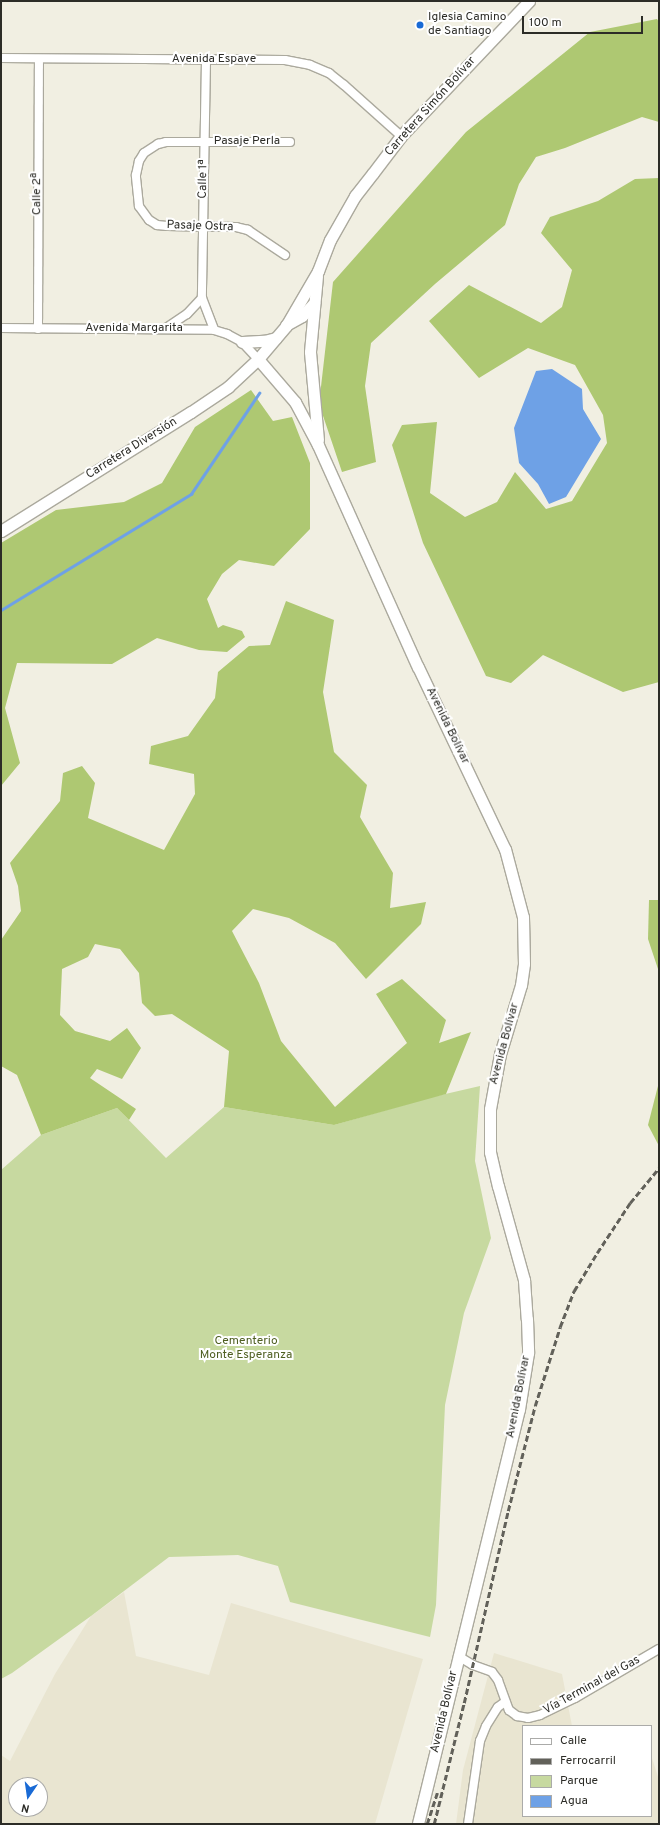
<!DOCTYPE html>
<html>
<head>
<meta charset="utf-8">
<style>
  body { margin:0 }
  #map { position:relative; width:660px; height:1825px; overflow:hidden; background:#f1efe2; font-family:Overpass,sans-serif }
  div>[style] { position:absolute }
  .built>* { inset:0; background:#e9e5d1 }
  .green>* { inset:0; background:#c7d9a0 }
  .forest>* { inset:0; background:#aec872 }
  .water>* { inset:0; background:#6ea1e6 }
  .stream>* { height:2.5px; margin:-1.25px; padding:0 1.25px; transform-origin:1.25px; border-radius:1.25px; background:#6ea1e6 }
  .roads { filter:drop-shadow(1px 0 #aba99d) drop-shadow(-1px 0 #aba99d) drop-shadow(0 1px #aba99d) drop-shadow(0 -1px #aba99d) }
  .street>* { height:8px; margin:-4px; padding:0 4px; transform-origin:4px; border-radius:4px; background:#fff }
  .secondary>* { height:11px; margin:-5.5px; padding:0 5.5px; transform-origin:5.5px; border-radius:5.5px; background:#fff }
  .rail>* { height:2.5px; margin-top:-1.25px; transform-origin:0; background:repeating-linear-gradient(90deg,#62615a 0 6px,transparent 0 9px) }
  .dots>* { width:11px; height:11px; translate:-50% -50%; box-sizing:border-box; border:2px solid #fff; border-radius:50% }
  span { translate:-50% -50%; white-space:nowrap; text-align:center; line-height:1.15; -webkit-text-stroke:4px #fff; paint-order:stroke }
  .poi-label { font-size:12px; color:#2c2c27 }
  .left { translate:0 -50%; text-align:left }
  .street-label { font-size:12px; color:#2c2c27 }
  .park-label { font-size:12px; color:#4f5f22 }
  .frame { position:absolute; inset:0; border:2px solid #2c2c27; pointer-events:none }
  .legend { position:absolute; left:522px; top:1725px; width:130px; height:92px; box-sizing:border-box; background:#fff; border:1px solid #ababa9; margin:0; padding:5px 7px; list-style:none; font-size:12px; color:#2c2c27 }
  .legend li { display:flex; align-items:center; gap:8px; height:20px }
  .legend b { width:20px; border:1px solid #ababa9 }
  .north { position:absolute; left:8px; top:1777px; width:40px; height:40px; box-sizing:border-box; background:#fff; border:1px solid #ababa9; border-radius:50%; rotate:193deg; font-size:11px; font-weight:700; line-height:16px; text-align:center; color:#2c2c27 }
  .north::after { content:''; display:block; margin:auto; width:14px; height:18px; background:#196ad5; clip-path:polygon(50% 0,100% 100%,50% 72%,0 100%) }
  .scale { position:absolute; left:522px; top:16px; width:121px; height:18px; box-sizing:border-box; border:2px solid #2c2c27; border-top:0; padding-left:5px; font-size:12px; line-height:14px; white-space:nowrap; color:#2c2c27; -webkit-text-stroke:3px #fff; paint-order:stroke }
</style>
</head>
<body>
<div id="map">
  <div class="built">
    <div style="clip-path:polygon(evenodd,124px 1592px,136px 1656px,209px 1675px,231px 1603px,423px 1659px,375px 1824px,1px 1824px,1px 1755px,10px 1761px,55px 1674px,91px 1616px,124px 1592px,16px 1785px,40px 1785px,40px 1809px,16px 1809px,16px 1785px)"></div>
    <div style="clip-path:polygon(494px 1653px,562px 1674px,572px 1726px,523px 1726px,523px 1816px,651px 1816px,651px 1755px,659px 1780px,659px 1824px,456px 1824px,463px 1770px)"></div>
  </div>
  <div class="green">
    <div style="clip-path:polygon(480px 1086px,475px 1161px,491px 1238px,464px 1313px,445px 1405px,436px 1605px,430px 1637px,290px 1602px,278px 1566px,238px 1555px,169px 1557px,91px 1616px,12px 1673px,1px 1679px,1px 1170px,41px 1135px,117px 1108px,166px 1158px,224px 1107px,334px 1125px,428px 1098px)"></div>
  </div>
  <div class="forest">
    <div style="clip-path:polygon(657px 19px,659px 22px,659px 122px,642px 117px,565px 148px,536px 157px,519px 184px,505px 225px,435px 284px,371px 343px,365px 386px,376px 462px,342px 472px,319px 404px,333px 282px,466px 132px,590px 32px)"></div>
    <div style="clip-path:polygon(659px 178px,659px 682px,623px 692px,543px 655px,511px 683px,486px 676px,423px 543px,392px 445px,402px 425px,437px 422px,430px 493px,465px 517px,497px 502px,515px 472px,546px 509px,572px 501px,607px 443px,603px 415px,575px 365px,528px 348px,479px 378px,429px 321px,469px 285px,541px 323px,562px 307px,572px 270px,541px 233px,550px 217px,598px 201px,635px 179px)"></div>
    <div style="clip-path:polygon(251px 390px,273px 421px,292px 417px,310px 463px,310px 529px,274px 566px,239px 560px,222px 574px,207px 599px,218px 628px,223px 625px,242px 631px,245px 637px,227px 652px,199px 650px,157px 638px,112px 664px,17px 663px,5px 708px,20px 763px,1px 786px,1px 543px,56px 510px,124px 502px,162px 483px,195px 427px)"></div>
    <div style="clip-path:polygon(286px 601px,334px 620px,323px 692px,334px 752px,367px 785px,360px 817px,393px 873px,390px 908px,426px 902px,421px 924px,366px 979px,335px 943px,289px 918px,253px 909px,232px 931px,259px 983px,281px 1041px,335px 1107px,407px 1043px,376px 994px,402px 979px,446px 1020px,439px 1043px,471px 1032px,446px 1094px,334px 1125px,224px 1107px,229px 1051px,172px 1014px,155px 1016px,142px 1003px,139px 973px,120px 949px,95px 944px,88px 957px,62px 969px,60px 1015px,75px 1031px,110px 1041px,127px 1028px,141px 1048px,122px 1079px,97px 1069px,90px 1078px,136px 1109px,129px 1120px,117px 1108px,41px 1135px,17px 1075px,1px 1066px,1px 940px,21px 911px,18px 886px,10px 863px,60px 801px,63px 773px,82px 766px,95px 783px,88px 818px,164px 850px,195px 794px,194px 774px,149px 764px,151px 746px,188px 736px,215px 698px,218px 672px,249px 646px,270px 645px)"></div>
    <div style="clip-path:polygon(649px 900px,659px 900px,659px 972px,648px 939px)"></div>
    <div style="clip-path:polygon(659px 1082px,659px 1146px,648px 1125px)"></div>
  </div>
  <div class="water">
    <div style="clip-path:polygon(552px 369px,582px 389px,583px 409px,601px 439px,566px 497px,549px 504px,538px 484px,519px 463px,514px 428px,536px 371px)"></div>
  </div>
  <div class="stream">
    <div style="left:1px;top:610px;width:223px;rotate:-31.4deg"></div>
    <div style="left:191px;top:494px;width:122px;rotate:-56deg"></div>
  </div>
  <div class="roads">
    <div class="street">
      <div style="left:1px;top:58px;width:284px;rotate:0.4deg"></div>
      <div style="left:285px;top:60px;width:25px;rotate:11deg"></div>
      <div style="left:310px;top:65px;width:21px;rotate:23deg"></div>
      <div style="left:329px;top:73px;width:19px;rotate:39deg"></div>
      <div style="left:344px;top:85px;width:76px;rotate:41.8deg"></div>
      <div style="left:206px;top:60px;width:238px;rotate:91deg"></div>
      <div style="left:202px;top:298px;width:34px;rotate:69deg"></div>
      <div style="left:285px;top:255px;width:45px;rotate:-146deg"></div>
      <div style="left:248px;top:230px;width:12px;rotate:-166deg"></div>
      <div style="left:236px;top:227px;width:69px;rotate:-179.2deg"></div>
      <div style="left:167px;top:226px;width:10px;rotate:-174deg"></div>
      <div style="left:157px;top:225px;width:9px;rotate:-148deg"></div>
      <div style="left:149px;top:220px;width:17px;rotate:-126deg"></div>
      <div style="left:139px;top:206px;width:31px;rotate:-96deg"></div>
      <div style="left:136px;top:175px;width:14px;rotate:-78deg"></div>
      <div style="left:139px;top:161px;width:9px;rotate:-58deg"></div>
      <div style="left:144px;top:153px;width:17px;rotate:-33deg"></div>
      <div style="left:158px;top:144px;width:8px;rotate:-14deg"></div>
      <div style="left:166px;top:142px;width:124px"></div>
      <div style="left:1px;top:328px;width:213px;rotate:0.5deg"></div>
      <div style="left:214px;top:330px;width:14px;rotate:17deg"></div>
      <div style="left:227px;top:334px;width:17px;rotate:28deg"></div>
      <div style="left:242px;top:342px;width:23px;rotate:47deg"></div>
      <div style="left:166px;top:328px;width:25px;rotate:-34deg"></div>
      <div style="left:187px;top:314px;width:22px;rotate:-47deg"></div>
      <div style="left:38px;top:329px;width:270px;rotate:-89.8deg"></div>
      <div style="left:458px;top:1656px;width:17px;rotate:31deg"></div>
      <div style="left:473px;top:1665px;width:20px;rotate:20deg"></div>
      <div style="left:492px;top:1672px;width:10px;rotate:53deg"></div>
      <div style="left:498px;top:1680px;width:32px;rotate:70deg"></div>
      <div style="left:509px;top:1710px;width:10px;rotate:37deg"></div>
      <div style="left:517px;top:1716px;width:11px;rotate:10deg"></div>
      <div style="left:528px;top:1718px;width:12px;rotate:-14deg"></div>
      <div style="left:540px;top:1715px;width:39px;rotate:-26deg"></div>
      <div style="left:575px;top:1698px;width:97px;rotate:-30.3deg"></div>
      <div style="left:468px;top:1824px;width:84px;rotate:-81.8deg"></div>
      <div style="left:480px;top:1741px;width:16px;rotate:-68deg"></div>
      <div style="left:486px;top:1726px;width:22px;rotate:-58deg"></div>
      <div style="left:498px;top:1707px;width:9px;rotate:-36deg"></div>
    </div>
    <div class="secondary">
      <div style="left:317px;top:276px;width:76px;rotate:95.3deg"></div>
      <div style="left:310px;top:352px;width:88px;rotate:84.8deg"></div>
      <div style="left:286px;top:325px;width:18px;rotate:-29deg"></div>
      <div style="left:302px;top:316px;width:18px;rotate:-47deg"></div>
      <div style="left:242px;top:342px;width:22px;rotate:-3deg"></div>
      <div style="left:264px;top:341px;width:12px;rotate:-14deg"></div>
      <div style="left:258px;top:359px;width:57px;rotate:49.3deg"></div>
      <div style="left:295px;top:402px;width:49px;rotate:61.9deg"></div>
      <div style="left:318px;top:445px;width:243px;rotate:65.8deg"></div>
      <div style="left:418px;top:667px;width:202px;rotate:64.5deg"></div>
      <div style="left:505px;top:849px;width:70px;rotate:75.2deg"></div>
      <div style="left:523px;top:917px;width:47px;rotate:88.8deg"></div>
      <div style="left:524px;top:964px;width:21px;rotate:98deg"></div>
      <div style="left:521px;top:985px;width:72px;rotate:106.9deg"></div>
      <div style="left:500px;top:1054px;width:56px;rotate:100.3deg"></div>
      <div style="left:490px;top:1109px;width:43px;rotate:90deg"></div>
      <div style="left:490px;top:1152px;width:35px;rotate:77deg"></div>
      <div style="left:498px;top:1186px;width:98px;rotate:74.5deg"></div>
      <div style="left:524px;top:1280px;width:39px;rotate:86deg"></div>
      <div style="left:527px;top:1319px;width:34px;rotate:88deg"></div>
      <div style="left:528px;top:1353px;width:57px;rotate:99.1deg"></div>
      <div style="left:519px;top:1409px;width:427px;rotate:103.7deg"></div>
      <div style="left:1px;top:531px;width:224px;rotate:-32.1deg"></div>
      <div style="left:191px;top:412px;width:45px;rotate:-34deg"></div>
      <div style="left:228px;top:387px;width:41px;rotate:-43deg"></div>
      <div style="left:258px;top:359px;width:43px;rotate:-49.7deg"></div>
      <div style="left:286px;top:326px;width:64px;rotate:-59.8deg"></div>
      <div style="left:318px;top:271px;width:33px;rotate:-69deg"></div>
      <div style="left:330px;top:240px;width:51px;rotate:-60.4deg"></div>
      <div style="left:355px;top:196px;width:29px;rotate:-52deg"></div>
      <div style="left:373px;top:173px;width:46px;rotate:-52.9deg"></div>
      <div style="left:401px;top:136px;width:186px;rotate:-46.5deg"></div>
    </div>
  </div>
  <div class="rail">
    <div style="left:427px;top:1824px;width:33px;rotate:-72deg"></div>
    <div style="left:434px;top:1824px;width:125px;rotate:-76.1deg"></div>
    <div style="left:464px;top:1703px;width:197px;rotate:-77.1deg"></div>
    <div style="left:508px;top:1511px;width:108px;rotate:-75.6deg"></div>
    <div style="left:535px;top:1406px;width:83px;rotate:-72.4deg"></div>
    <div style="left:560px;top:1327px;width:39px;rotate:-69deg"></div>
    <div style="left:574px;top:1291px;width:44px;rotate:-58.8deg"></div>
    <div style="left:597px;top:1253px;width:60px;rotate:-56.6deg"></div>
    <div style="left:630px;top:1203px;width:45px;rotate:-50.4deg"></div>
  </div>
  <div class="dots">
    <div style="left:420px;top:25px;background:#196ad5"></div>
  </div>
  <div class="poi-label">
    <span class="left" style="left:428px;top:25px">Iglesia Camino<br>de Santiago</span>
  </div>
  <div class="street-label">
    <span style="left:214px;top:60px">Avenida Espave</span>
    <span style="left:431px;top:107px;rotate:-48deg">Carretera Simón Bolívar</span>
    <span style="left:247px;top:142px">Pasaje Perla</span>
    <span style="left:204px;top:179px;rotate:-89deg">Calle 1ª</span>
    <span style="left:38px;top:194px;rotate:-90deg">Calle 2ª</span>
    <span style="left:200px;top:227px;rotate:2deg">Pasaje Ostra</span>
    <span style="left:134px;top:329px">Avenida Margarita</span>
    <span style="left:132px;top:449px;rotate:-32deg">Carretera Diversión</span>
    <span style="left:447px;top:726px;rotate:64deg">Avenida Bolívar</span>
    <span style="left:505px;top:1044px;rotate:-75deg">Avenida Bolívar</span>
    <span style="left:519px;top:1397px;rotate:-79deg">Avenida Bolívar</span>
    <span style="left:592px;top:1686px;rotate:-29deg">Vía Terminal del Gas</span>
    <span style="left:445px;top:1712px;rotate:-77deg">Avenida Bolívar</span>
  </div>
  <div class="park-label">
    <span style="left:246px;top:1349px">Cementerio<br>Monte Esperanza</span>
  </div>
  <div class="frame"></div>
  <ul class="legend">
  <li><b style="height:5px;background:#fff"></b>Calle</li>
  <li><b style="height:5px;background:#62615a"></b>Ferrocarril</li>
  <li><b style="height:11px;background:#c7d9a0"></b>Parque</li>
  <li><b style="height:11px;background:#6ea1e6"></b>Agua</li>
  </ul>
  <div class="north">N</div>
  <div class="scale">100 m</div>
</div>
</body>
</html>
